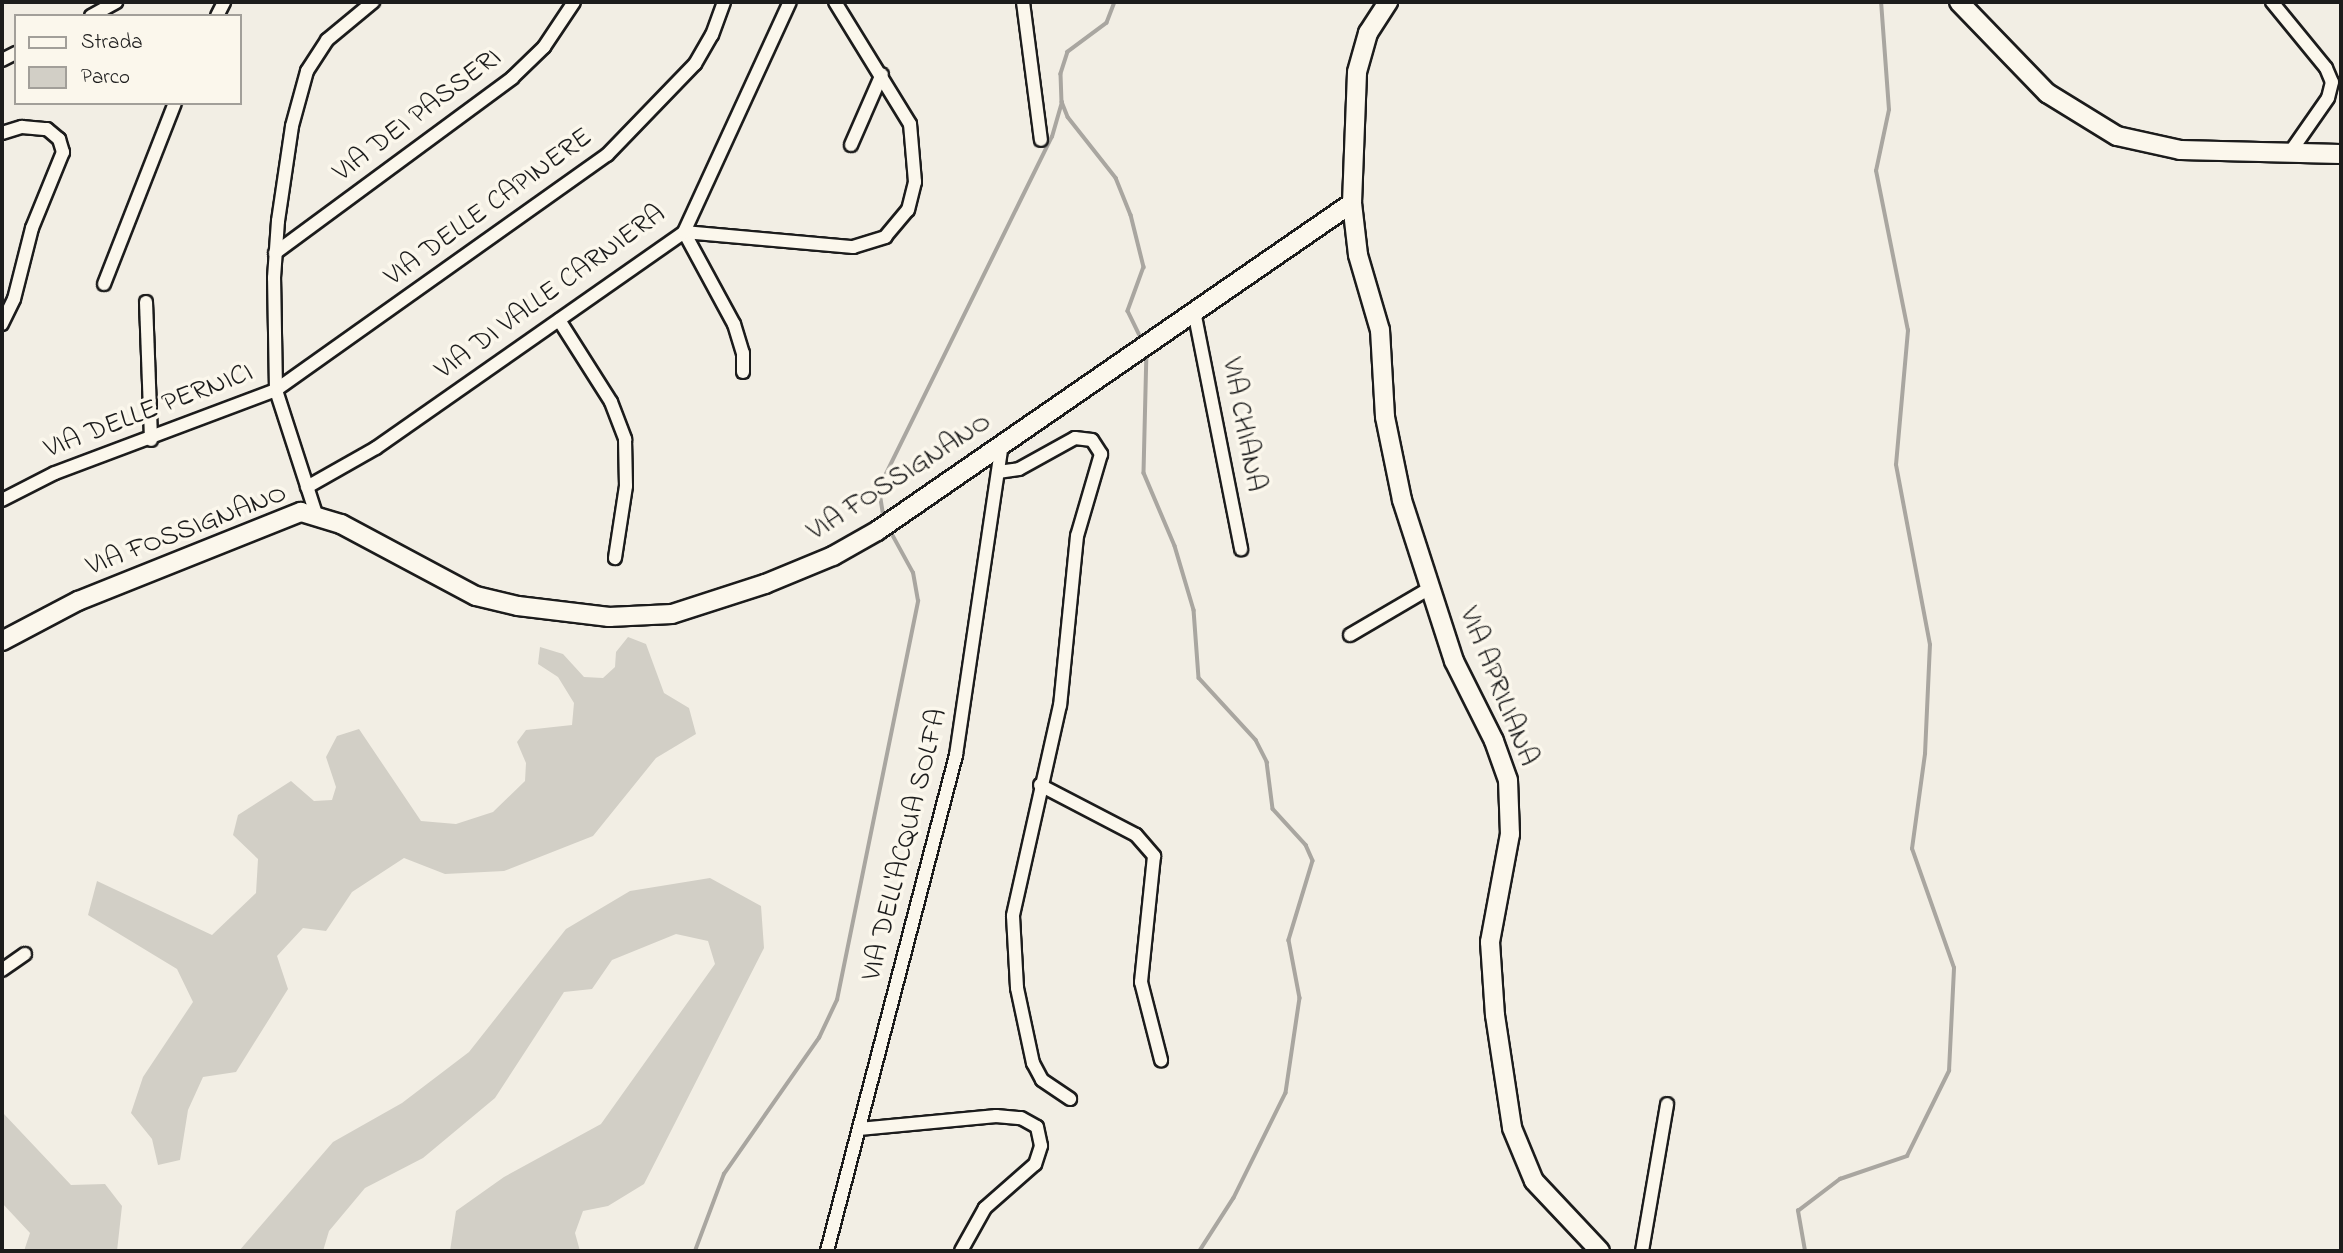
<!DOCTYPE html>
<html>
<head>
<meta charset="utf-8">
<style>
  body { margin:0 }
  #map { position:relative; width:2343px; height:1253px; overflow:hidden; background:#f2eee4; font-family:"Indie Flower",sans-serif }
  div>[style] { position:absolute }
  .green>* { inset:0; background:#d2cfc6 }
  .stream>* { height:3.5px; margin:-1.75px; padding:0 1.75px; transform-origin:1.75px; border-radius:1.75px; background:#a9a6a0 }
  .roads { filter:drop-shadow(2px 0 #1c1c1c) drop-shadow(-2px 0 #1c1c1c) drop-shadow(0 2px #1c1c1c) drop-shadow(0 -2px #1c1c1c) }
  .street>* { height:12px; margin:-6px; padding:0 6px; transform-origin:6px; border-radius:6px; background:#fbf7ec }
  .secondary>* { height:18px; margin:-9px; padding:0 9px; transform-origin:9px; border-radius:9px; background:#fbf7ec }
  span { translate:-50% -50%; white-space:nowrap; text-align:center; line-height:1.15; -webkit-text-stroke:7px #fbf7ec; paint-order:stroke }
  .street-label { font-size:28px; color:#1c1c1c }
  .frame { position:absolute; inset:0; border:4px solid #1c1c1c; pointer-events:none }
  .legend { position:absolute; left:14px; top:14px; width:228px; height:91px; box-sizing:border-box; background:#fbf7ec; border:2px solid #a29f99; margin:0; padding:9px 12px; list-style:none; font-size:21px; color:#1c1c1c }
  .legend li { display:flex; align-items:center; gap:14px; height:35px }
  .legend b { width:35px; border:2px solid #a29f99 }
</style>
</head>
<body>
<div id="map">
  <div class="green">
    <div style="clip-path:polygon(628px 637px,646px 644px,664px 693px,689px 708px,696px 734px,656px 758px,593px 836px,504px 871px,445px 874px,404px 858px,352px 892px,326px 931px,303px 928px,277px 956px,288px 989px,236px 1072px,203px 1077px,188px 1110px,180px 1160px,158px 1165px,152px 1139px,131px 1113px,143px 1077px,193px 1002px,177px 969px,88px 915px,97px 881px,212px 935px,256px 893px,258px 859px,233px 835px,238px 815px,291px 781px,314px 801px,332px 800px,336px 787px,326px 757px,337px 736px,359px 729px,421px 821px,456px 824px,493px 812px,525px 781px,526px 763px,517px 742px,526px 730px,572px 725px,574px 703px,558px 677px,538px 664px,540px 647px,563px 654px,584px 677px,603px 678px,615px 667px,616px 652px)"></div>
    <div style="clip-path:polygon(710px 878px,761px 906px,764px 948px,644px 1184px,608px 1206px,583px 1211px,575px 1233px,580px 1251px,450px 1251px,456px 1211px,504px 1177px,601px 1124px,715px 964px,708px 941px,676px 934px,612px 960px,592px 989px,564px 992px,495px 1098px,423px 1158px,365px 1188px,329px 1231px,323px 1251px,239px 1251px,333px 1142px,402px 1103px,469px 1052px,566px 929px,630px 891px)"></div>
    <div style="clip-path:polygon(4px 1114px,71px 1185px,105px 1184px,122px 1206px,117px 1251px,24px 1251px,30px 1233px,2px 1203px)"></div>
  </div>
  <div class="stream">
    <div style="left:1115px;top:2px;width:22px;rotate:111deg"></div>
    <div style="left:1107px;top:23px;width:49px;rotate:143.4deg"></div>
    <div style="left:1068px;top:52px;width:23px;rotate:108deg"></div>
    <div style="left:1061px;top:74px;width:28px;rotate:88deg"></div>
    <div style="left:1062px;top:102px;width:16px;rotate:68deg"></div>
    <div style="left:1068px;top:117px;width:78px;rotate:51.8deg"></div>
    <div style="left:1116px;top:178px;width:40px;rotate:68deg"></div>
    <div style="left:1131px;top:215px;width:54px;rotate:76deg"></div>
    <div style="left:1144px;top:267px;width:47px;rotate:110deg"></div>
    <div style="left:1128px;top:311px;width:32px;rotate:64deg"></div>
    <div style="left:1147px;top:350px;width:123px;rotate:91.4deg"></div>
    <div style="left:1144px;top:473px;width:79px;rotate:67deg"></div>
    <div style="left:1175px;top:546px;width:67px;rotate:73.5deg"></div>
    <div style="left:1194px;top:610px;width:68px;rotate:85.8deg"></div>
    <div style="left:1199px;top:678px;width:84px;rotate:47.4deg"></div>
    <div style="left:1256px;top:740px;width:25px;rotate:63deg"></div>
    <div style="left:1267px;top:762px;width:47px;rotate:82.7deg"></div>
    <div style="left:1273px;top:809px;width:49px;rotate:47.5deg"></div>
    <div style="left:1306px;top:845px;width:17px;rotate:66deg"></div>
    <div style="left:1313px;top:861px;width:83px;rotate:106.9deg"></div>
    <div style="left:1289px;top:940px;width:59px;rotate:79.3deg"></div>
    <div style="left:1300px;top:998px;width:96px;rotate:98.4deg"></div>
    <div style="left:1286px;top:1093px;width:117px;rotate:116.3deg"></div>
    <div style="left:1234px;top:1198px;width:63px;rotate:122.7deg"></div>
    <div style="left:884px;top:521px;width:33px;rotate:-99deg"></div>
    <div style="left:879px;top:488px;width:391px;rotate:-63.8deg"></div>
    <div style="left:1052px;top:137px;width:36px;rotate:-74deg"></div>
    <div style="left:695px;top:1251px;width:82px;rotate:-69.4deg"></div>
    <div style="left:724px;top:1174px;width:166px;rotate:-55.1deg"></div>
    <div style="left:819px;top:1038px;width:42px;rotate:-64.7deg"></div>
    <div style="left:837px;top:1000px;width:407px;rotate:-78.5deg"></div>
    <div style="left:918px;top:601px;width:28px;rotate:-100deg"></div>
    <div style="left:913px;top:573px;width:48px;rotate:-118.7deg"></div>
    <div style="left:1805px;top:1251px;width:41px;rotate:-99.9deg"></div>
    <div style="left:1798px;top:1211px;width:53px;rotate:-37.3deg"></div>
    <div style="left:1840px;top:1179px;width:71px;rotate:-18.9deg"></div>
    <div style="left:1907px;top:1156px;width:95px;rotate:-63.7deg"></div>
    <div style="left:1949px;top:1071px;width:103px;rotate:-87.2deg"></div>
    <div style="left:1954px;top:968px;width:126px;rotate:-109.4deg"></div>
    <div style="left:1912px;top:849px;width:96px;rotate:-82.2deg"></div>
    <div style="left:1925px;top:754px;width:109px;rotate:-87.4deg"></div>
    <div style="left:1930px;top:645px;width:183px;rotate:-100.7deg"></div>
    <div style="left:1896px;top:465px;width:135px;rotate:-84.9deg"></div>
    <div style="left:1908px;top:331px;width:163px;rotate:-101.3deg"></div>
    <div style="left:1876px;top:171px;width:62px;rotate:-78deg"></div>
    <div style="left:1889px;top:110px;width:108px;rotate:-94.2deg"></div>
  </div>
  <div class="roads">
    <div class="street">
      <div style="left:1023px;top:2px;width:139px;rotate:82.6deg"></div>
      <div style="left:2272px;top:2px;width:85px;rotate:50.7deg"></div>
      <div style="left:2326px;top:68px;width:15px;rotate:67deg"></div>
      <div style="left:2332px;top:82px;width:16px;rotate:104deg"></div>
      <div style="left:2328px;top:98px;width:68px;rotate:124.9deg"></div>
      <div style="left:91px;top:16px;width:29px;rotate:-29deg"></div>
      <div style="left:217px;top:16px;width:16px;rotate:-63deg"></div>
      <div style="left:2px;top:60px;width:16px;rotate:-27deg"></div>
      <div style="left:2px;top:133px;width:21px;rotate:-17deg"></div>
      <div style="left:22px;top:127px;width:25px;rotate:5deg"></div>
      <div style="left:47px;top:129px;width:16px;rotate:40deg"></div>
      <div style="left:59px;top:139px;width:14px;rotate:73deg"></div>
      <div style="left:63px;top:152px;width:82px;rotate:112.2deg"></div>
      <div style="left:32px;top:228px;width:73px;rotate:104.2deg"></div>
      <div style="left:14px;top:299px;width:28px;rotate:116deg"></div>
      <div style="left:851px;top:145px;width:77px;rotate:-66.4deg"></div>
      <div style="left:684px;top:232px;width:170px;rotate:5.1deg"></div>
      <div style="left:853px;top:247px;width:34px;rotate:-17deg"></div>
      <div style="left:885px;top:237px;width:35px;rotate:-50deg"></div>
      <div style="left:908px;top:210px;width:29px;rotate:-76deg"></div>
      <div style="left:915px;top:182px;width:58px;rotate:-94.9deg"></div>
      <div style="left:910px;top:124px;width:143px;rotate:-121.6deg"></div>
      <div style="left:684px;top:232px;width:105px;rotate:61.5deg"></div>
      <div style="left:734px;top:324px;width:30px;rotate:73deg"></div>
      <div style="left:743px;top:353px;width:19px;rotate:90deg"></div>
      <div style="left:275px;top:253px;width:295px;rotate:-36.4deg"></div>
      <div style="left:512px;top:78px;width:45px;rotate:-44.1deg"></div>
      <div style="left:544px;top:47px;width:54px;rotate:-56.3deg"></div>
      <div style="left:104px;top:284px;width:194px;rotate:-68.6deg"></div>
      <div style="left:146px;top:302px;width:138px;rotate:87.9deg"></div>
      <div style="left:1194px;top:311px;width:243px;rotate:78.8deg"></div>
      <div style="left:559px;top:320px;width:97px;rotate:57.6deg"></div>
      <div style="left:611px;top:402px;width:40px;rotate:69deg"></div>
      <div style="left:625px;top:439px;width:47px;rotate:88.8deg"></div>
      <div style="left:626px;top:486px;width:73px;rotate:98.7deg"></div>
      <div style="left:998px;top:472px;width:21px;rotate:-8deg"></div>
      <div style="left:1019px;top:469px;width:64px;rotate:-29deg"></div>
      <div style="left:1075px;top:438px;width:17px;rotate:7deg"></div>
      <div style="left:1092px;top:440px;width:17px;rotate:57deg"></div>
      <div style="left:1101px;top:454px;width:85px;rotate:106.3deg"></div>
      <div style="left:1077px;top:536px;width:170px;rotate:95.7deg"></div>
      <div style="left:1060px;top:705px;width:216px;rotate:102.6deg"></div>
      <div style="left:1013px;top:916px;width:72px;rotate:86.8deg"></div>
      <div style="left:1017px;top:988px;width:77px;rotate:78deg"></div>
      <div style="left:1033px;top:1063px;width:19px;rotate:62deg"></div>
      <div style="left:1042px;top:1080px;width:34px;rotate:34deg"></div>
      <div style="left:307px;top:487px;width:79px;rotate:-29.5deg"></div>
      <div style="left:376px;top:448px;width:376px;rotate:-35deg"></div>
      <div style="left:684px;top:232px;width:253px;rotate:-65.3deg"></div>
      <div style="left:2px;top:500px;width:59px;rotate:-27deg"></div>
      <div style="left:55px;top:473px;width:236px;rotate:-20.6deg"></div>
      <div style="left:276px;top:390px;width:406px;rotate:-35.4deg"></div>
      <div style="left:607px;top:155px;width:127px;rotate:-46deg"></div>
      <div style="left:695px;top:64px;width:34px;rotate:-60deg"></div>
      <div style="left:712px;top:35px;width:35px;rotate:-70deg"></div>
      <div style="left:316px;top:514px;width:130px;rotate:-107.9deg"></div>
      <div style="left:276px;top:390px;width:112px;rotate:-91deg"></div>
      <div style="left:274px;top:278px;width:57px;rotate:-86deg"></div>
      <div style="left:278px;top:221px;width:96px;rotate:-81.6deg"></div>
      <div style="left:292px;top:126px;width:57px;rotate:-74.7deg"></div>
      <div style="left:307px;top:71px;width:37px;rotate:-57deg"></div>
      <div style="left:327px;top:40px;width:60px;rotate:-39.6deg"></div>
      <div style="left:1350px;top:635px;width:93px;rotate:-30.4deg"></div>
      <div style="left:1040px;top:785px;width:108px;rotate:27.5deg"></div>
      <div style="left:1136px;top:835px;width:28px;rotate:49deg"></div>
      <div style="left:1154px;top:856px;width:127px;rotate:95.9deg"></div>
      <div style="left:1141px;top:982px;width:81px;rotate:75.6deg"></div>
      <div style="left:2px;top:970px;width:28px;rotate:-35deg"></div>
      <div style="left:859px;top:1129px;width:138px;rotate:-5.4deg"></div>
      <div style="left:996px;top:1116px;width:25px;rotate:5deg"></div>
      <div style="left:1021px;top:1118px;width:18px;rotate:29deg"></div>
      <div style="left:1037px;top:1127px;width:19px;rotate:78deg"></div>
      <div style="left:1041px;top:1146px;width:19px;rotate:108deg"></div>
      <div style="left:1035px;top:1164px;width:67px;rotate:138.7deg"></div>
      <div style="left:985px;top:1208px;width:49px;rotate:119.2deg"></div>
      <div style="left:827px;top:1251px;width:513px;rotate:-75.42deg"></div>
      <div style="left:956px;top:755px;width:314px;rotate:-81.6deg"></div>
      <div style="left:1642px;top:1251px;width:149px;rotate:-80.3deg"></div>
    </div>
    <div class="secondary">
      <div style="left:1959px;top:2px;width:127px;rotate:46deg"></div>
      <div style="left:2047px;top:93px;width:82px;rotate:31.6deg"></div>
      <div style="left:2117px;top:136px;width:65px;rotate:12.5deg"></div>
      <div style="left:2180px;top:150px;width:161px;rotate:1.4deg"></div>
      <div style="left:1352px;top:203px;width:52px;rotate:83.4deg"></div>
      <div style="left:1358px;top:255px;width:78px;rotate:73.7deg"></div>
      <div style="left:1380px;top:330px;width:87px;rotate:86.7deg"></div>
      <div style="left:1385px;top:417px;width:85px;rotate:78.4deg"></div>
      <div style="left:1402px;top:500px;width:169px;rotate:72.1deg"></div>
      <div style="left:1454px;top:661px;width:89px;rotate:63.4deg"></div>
      <div style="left:1494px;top:741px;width:41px;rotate:70.3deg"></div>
      <div style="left:1508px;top:780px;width:54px;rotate:87.9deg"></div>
      <div style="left:1510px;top:834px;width:110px;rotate:100.5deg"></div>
      <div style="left:1490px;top:942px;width:73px;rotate:86.1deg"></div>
      <div style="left:1495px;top:1015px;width:114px;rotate:81.4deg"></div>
      <div style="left:1512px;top:1128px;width:57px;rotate:67.5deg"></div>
      <div style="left:1534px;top:1181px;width:96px;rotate:46.7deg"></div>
      <div style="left:2px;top:641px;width:86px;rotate:-27.8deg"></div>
      <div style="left:78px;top:601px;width:240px;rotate:-21.8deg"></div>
      <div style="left:301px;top:512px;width:42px;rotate:16.7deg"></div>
      <div style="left:341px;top:524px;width:153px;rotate:28.1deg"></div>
      <div style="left:476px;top:596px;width:43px;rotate:13.4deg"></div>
      <div style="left:518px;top:606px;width:92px;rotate:6.9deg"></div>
      <div style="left:609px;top:617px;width:63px;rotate:-2.7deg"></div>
      <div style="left:672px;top:614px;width:98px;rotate:-17.9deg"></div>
      <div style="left:765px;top:584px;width:74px;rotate:-22.4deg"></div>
      <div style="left:833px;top:556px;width:51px;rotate:-29.6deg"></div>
      <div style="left:877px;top:531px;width:577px;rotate:-34.63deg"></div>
      <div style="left:1352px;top:203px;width:131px;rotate:-87.8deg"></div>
      <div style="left:1357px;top:72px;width:41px;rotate:-74.2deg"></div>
      <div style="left:1368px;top:33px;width:37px;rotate:-57deg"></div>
    </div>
  </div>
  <div class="street-label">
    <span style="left:418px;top:116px;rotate:-37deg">VIA DEI PASSERI</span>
    <span style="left:489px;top:208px;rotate:-36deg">VIA DELLE CAPINERE</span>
    <span style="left:551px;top:293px;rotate:-36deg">VIA DI VALLE CARNIERA</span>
    <span style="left:149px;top:412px;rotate:-21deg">VIA DELLE PERNICI</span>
    <span style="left:1242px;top:425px;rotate:79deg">VIA CHIANA</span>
    <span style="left:900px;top:478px;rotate:-33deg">VIA FOSSIGNANO</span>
    <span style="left:187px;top:531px;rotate:-21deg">VIA FOSSIGNANO</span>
    <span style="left:1497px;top:687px;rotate:68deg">VIA APRILIANA</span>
    <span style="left:906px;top:845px;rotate:-76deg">VIA DELL'ACQUA SOLFA</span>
  </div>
  <div class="frame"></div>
  <ul class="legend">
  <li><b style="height:9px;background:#fbf7ec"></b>Strada</li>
  <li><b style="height:19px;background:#d2cfc6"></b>Parco</li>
  </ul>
</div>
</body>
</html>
